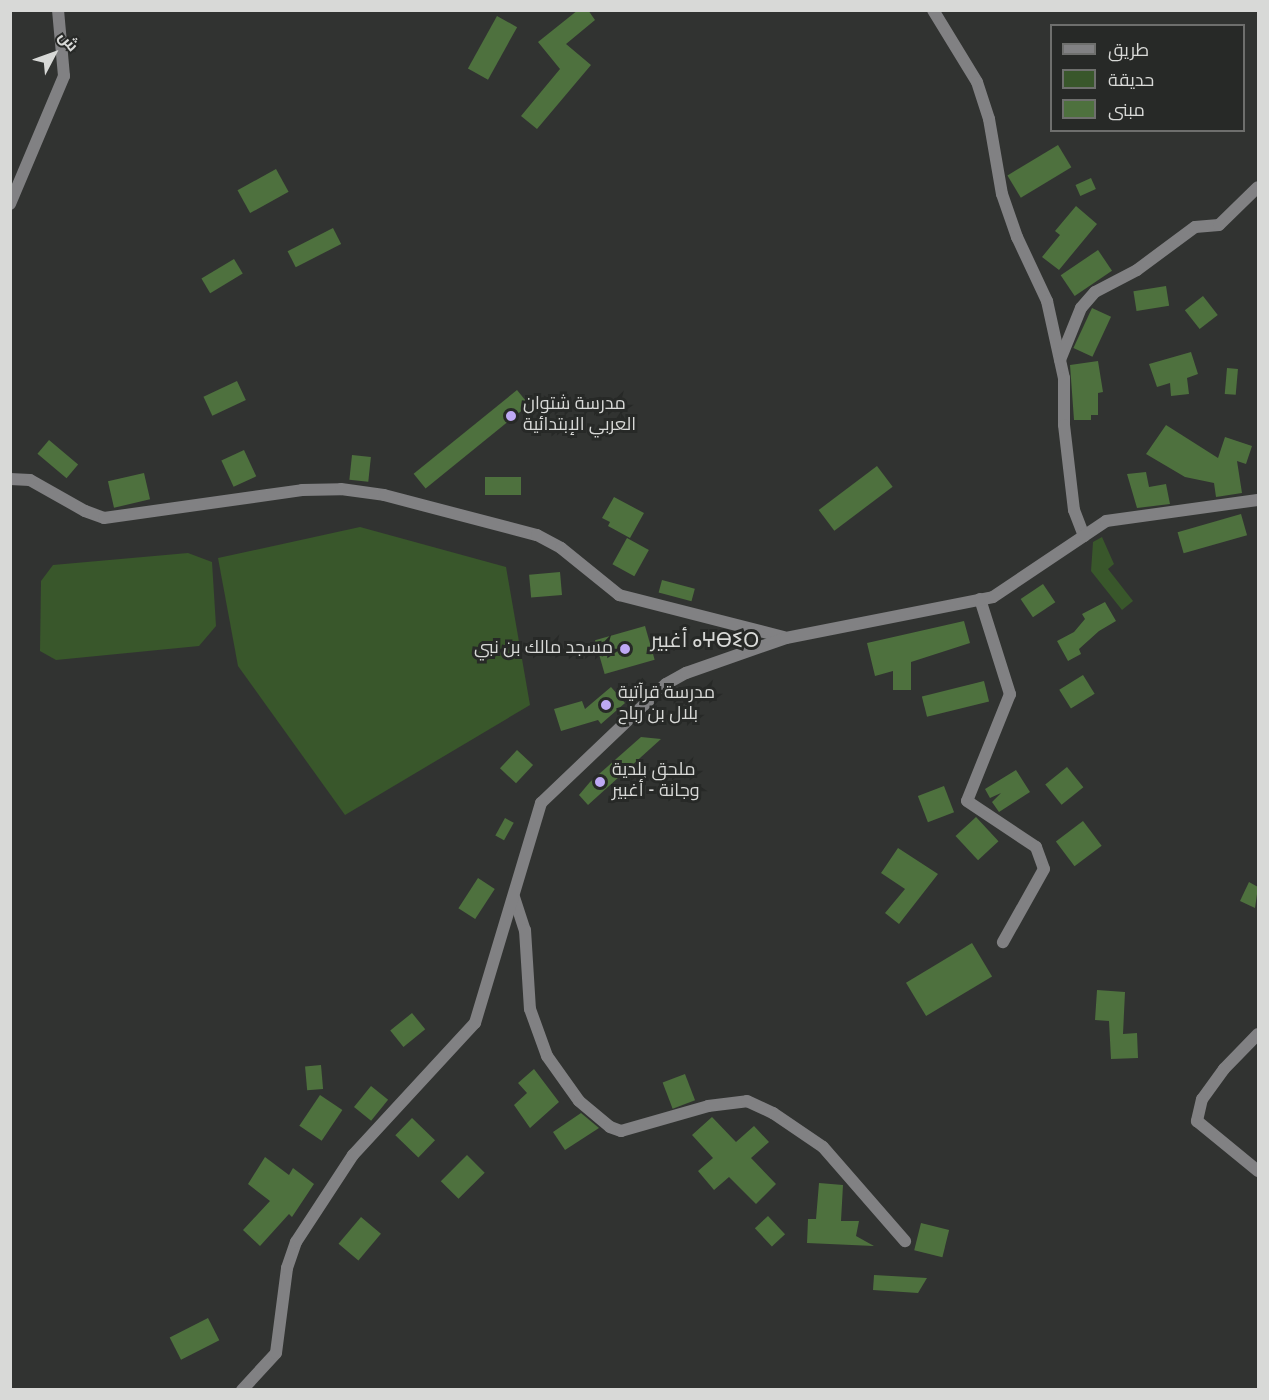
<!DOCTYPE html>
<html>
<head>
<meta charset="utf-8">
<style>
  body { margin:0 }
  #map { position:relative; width:1269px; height:1400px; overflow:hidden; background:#313331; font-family:Overpass,Cairo,"Noto Sans Tifinagh",sans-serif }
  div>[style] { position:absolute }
  .green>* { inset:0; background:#39572b }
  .building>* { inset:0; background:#4e713e; transform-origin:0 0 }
  .minor>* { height:12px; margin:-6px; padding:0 6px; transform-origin:6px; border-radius:6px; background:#818183 }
  .tertiary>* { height:12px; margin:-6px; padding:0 6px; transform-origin:6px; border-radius:6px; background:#818183 }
  .dots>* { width:16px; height:16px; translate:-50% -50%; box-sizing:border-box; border:3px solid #272927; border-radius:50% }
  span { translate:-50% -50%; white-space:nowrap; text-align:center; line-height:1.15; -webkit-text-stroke:6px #272927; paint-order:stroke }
  .poi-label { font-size:18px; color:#d8d9d7 }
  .left { translate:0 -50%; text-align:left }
  .right { translate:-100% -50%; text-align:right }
  .quarter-label { font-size:21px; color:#d8d9d7 }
  .frame { position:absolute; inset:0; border:12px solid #d8d9d7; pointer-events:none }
  .legend { position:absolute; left:1050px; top:24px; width:195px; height:108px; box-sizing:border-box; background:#272927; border:2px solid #6e6f6d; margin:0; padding:8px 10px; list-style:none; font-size:18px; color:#d8d9d7 }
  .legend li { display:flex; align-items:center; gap:12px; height:30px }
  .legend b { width:30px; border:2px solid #6e6f6d }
  .north { position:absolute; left:24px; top:24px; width:60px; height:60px; -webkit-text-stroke:4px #272927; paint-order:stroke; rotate:49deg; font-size:16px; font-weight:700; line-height:24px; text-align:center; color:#d8d9d7 }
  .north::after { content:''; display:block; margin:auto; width:21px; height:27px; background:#d8d9d7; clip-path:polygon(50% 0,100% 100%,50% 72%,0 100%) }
</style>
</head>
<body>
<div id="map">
  <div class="green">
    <div style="clip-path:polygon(360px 527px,506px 567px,530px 705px,345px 815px,238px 666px,218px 558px)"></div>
    <div style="clip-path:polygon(1102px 537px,1114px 564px,1108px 569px,1133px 601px,1122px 610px,1091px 571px,1093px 542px)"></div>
    <div style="clip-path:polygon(188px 553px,212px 562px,216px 626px,199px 646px,56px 660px,40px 651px,41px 581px,53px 565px)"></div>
  </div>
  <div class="building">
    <div style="clip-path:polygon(578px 10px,588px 10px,595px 20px,566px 44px,591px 65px,537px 129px,521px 116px,560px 69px,538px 42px)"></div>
    <div style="left:497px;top:16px;width:23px;height:60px;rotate:29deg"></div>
    <div style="left:1058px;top:145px;width:26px;height:59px;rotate:59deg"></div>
    <div style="left:276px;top:169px;width:26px;height:44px;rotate:61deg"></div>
    <div style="left:1091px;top:178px;width:12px;height:17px;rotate:66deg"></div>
    <div style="clip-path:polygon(1076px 206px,1097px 224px,1059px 270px,1042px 257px,1060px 235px,1055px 231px)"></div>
    <div style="left:333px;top:228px;width:18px;height:51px;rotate:63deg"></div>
    <div style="left:1098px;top:250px;width:25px;height:45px;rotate:56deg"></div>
    <div style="left:234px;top:259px;width:17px;height:38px;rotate:59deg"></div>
    <div style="left:1166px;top:286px;width:20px;height:33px;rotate:81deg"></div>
    <div style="left:1203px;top:296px;width:24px;height:23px;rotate:52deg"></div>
    <div style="left:1092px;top:308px;width:21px;height:44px;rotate:25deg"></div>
    <div style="clip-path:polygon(1191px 352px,1198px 374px,1187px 378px,1189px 394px,1171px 396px,1170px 383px,1157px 387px,1149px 364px)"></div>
    <div style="clip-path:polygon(1098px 361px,1103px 392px,1098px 393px,1098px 415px,1091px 415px,1091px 420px,1074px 420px,1070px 365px)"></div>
    <div style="left:1227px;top:368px;width:11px;height:26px;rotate:5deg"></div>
    <div style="left:237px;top:381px;width:21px;height:37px;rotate:65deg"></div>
    <div style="left:517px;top:390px;width:19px;height:133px;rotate:51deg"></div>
    <div style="clip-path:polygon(1166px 425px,1218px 458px,1225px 437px,1252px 446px,1246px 464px,1237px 461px,1242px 493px,1216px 497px,1214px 483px,1185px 477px,1146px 454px)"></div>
    <div style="left:49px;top:440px;width:38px;height:18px;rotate:40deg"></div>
    <div style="left:244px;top:450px;width:29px;height:25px;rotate:65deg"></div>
    <div style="left:352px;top:455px;width:19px;height:25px;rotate:6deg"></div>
    <div style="left:877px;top:466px;width:26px;height:73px;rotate:53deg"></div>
    <div style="clip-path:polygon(1146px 472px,1149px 487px,1166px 484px,1170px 504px,1137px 508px,1127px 474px)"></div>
    <div style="left:144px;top:473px;width:27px;height:37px;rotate:77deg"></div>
    <div style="left:485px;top:477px;width:36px;height:18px"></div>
    <div style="clip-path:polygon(614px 497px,644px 513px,630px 538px,608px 526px,610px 522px,602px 518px)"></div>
    <div style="left:1241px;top:514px;width:22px;height:66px;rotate:74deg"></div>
    <div style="left:627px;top:538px;width:25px;height:30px;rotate:29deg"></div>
    <div style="left:560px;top:572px;width:23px;height:31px;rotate:85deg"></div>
    <div style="left:662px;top:580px;width:34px;height:13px;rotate:15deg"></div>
    <div style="left:1043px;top:584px;width:22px;height:27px;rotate:56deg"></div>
    <div style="clip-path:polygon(1105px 602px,1116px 621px,1099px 631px,1079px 649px,1081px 654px,1068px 661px,1057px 641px,1074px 632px,1085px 619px,1082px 614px)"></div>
    <div style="clip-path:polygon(964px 621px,970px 643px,911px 662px,911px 690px,893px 690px,893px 671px,875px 676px,867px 643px)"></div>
    <div style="left:645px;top:626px;width:35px;height:52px;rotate:74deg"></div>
    <div style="left:543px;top:642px;width:11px;height:16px;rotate:80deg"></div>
    <div style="left:1083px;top:675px;width:22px;height:28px;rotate:58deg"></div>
    <div style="left:984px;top:681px;width:21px;height:64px;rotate:76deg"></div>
    <div style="clip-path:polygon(611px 687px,625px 703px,601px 724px,598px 720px,561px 731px,554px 709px,582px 701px,585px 709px)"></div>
    <div style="clip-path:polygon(641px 737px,661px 739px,588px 805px,579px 795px,590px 782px)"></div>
    <div style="left:517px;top:750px;width:22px;height:25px;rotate:43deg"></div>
    <div style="left:1067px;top:767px;width:26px;height:28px;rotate:51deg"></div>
    <div style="clip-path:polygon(1016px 770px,1030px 792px,999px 812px,992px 802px,1001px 793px,990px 798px,985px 789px)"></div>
    <div style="left:944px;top:786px;width:28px;height:28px;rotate:69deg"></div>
    <div style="left:976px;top:817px;width:33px;height:28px;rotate:47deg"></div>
    <div style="left:505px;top:818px;width:10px;height:20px;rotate:29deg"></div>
    <div style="left:1083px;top:821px;width:31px;height:34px;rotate:53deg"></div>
    <div style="clip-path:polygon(898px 848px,938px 874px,899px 924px,885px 913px,905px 889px,881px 873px)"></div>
    <div style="left:478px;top:878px;width:20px;height:36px;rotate:33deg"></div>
    <div style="clip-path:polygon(1249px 882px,1258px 887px,1255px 908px,1240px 901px)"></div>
    <div style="left:972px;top:943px;width:39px;height:77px;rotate:59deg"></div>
    <div style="clip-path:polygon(1097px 990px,1125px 992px,1123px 1034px,1137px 1033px,1138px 1058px,1111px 1059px,1109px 1021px,1095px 1020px)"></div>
    <div style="left:412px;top:1013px;width:21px;height:28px;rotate:51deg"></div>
    <div style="left:321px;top:1065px;width:24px;height:16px;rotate:85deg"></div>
    <div style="clip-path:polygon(534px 1069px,559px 1102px,530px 1128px,514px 1105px,527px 1093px,518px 1083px)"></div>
    <div style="left:685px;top:1074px;width:28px;height:24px;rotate:69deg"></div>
    <div style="left:371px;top:1086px;width:22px;height:27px;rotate:39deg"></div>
    <div style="left:320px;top:1095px;width:27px;height:37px;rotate:34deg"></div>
    <div style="clip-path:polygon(581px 1113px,599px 1128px,565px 1150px,553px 1132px)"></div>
    <div style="clip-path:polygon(712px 1117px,736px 1142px,754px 1126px,769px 1142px,751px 1158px,776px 1184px,756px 1204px,729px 1177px,714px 1190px,698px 1171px,713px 1158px,692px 1135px)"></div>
    <div style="left:412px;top:1118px;width:32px;height:24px;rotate:44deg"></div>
    <div style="left:467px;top:1155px;width:25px;height:37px;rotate:45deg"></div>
    <div style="clip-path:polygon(265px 1157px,289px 1175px,293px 1168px,314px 1184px,292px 1217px,289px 1214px,260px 1246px,243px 1230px,270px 1201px,248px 1184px)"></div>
    <div style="clip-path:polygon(819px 1183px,843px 1185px,841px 1221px,859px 1221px,856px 1236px,874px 1246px,807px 1243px,808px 1219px,816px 1219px)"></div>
    <div style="left:768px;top:1216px;width:25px;height:18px;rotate:47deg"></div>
    <div style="left:361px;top:1217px;width:26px;height:35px;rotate:40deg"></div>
    <div style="left:921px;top:1223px;width:29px;height:28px;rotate:14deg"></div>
    <div style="clip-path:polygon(874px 1275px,927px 1278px,918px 1293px,873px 1290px)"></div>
    <div style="left:208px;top:1318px;width:25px;height:43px;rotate:63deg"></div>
  </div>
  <div class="minor">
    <div style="left:933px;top:10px;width:84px;rotate:58.6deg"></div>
    <div style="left:977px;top:82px;width:39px;rotate:72deg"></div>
    <div style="left:989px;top:119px;width:76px;rotate:80.2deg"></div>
    <div style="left:1002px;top:194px;width:46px;rotate:70.8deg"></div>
    <div style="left:1017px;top:237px;width:71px;rotate:64.9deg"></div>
    <div style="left:1047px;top:301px;width:79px;rotate:77.6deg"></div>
    <div style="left:1064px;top:378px;width:47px;rotate:90deg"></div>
    <div style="left:1064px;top:425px;width:86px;rotate:83.3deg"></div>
    <div style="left:1074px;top:510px;width:28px;rotate:69deg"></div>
    <div style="left:10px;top:204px;width:139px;rotate:-67.1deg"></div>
    <div style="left:64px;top:76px;width:66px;rotate:-95.2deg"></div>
    <div style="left:1060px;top:360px;width:56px;rotate:-68deg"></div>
    <div style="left:1081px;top:308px;width:21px;rotate:-49deg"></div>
    <div style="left:1095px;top:292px;width:47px;rotate:-27.6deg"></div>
    <div style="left:1137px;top:270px;width:72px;rotate:-36.6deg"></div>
    <div style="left:1195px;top:227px;width:24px;rotate:-5deg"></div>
    <div style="left:1219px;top:225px;width:54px;rotate:-44.3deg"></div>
    <div style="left:980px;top:599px;width:100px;rotate:72.5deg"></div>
    <div style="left:1010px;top:694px;width:115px;rotate:111.9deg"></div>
    <div style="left:967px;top:801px;width:83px;rotate:33.7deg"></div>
    <div style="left:1036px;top:847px;width:23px;rotate:70deg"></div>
    <div style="left:1044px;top:869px;width:84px;rotate:119.3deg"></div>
    <div style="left:514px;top:897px;width:35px;rotate:72deg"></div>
    <div style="left:525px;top:930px;width:79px;rotate:86.4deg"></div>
    <div style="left:530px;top:1009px;width:50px;rotate:70.1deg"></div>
    <div style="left:547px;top:1056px;width:55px;rotate:54.6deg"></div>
    <div style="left:579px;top:1101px;width:40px;rotate:40deg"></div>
    <div style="left:610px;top:1127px;width:12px;rotate:20deg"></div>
    <div style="left:621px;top:1131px;width:91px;rotate:-16deg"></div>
    <div style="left:708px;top:1106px;width:39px;rotate:-7deg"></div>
    <div style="left:747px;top:1101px;width:29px;rotate:25deg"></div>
    <div style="left:773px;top:1113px;width:60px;rotate:34.2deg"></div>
    <div style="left:823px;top:1147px;width:125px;rotate:48.9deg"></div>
    <div style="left:1258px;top:1034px;width:49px;rotate:134.2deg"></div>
    <div style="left:1224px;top:1069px;width:37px;rotate:126deg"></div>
    <div style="left:1202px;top:1099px;width:23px;rotate:103deg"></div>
    <div style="left:1197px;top:1121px;width:79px;rotate:39.3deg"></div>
  </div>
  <div class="tertiary">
    <div style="left:10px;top:479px;width:20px;rotate:3deg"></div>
    <div style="left:30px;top:480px;width:63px;rotate:29.4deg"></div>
    <div style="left:85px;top:511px;width:20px;rotate:20deg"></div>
    <div style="left:104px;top:518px;width:200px;rotate:-8deg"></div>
    <div style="left:302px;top:490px;width:39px;rotate:-1deg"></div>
    <div style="left:341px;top:489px;width:43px;rotate:7.9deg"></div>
    <div style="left:384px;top:495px;width:158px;rotate:14.7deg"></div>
    <div style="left:537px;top:535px;width:27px;rotate:28deg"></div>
    <div style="left:561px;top:548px;width:75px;rotate:39deg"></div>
    <div style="left:619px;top:595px;width:170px;rotate:14.3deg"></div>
    <div style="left:242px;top:1390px;width:50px;rotate:-47.4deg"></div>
    <div style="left:276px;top:1353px;width:86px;rotate:-82.6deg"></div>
    <div style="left:287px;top:1268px;width:28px;rotate:-71deg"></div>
    <div style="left:296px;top:1242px;width:104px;rotate:-56.8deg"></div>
    <div style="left:353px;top:1155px;width:180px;rotate:-47.3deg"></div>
    <div style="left:475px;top:1023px;width:230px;rotate:-73.3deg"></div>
    <div style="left:541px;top:803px;width:173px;rotate:-43.6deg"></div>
    <div style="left:666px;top:684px;width:23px;rotate:-29deg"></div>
    <div style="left:686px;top:673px;width:106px;rotate:-19.3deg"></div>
    <div style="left:786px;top:638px;width:211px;rotate:-11.2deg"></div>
    <div style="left:993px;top:597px;width:136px;rotate:-33.9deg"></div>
    <div style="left:1106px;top:521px;width:153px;rotate:-7.9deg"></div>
  </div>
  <div class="dots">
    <div style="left:511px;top:416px;background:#bea9f4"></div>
    <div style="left:625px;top:649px;background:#bea9f4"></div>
    <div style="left:606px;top:705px;background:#bea9f4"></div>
    <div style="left:600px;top:782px;background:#bea9f4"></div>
  </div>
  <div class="poi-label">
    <span class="left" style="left:523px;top:416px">مدرسة شتوان<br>العربي الإبتدائية</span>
    <span class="right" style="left:613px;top:649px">مسجد مالك بن نبي</span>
    <span class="left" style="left:618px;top:705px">مدرسة قرآتية<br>بلال بن رباح</span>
    <span class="left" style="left:612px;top:782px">ملحق بلدية<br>وجانة - أغبير</span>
  </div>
  <div class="quarter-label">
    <span style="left:705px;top:642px">أغبير ⴰⵖⴱⵉⵔ</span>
  </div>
  <div class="frame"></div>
  <ul class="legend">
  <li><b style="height:8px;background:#818183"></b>طريق</li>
  <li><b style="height:16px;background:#39572b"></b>حديقة</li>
  <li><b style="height:16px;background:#4e713e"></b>مبنى</li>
  </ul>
  <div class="north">ش</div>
</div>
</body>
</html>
